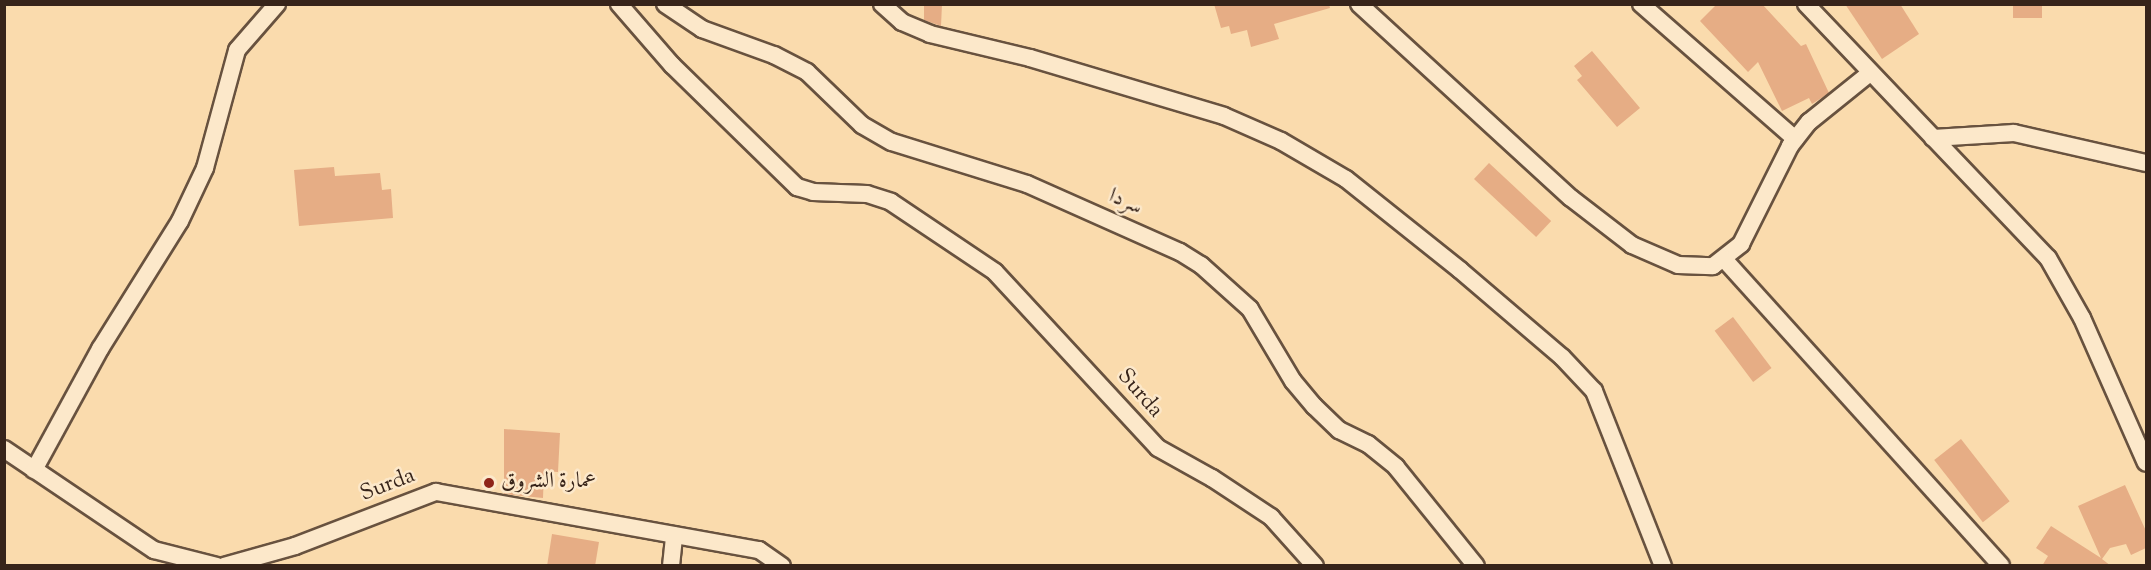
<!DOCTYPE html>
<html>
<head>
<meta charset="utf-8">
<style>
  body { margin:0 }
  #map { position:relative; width:2151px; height:570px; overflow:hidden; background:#fadbad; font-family:"Sorts Mill Goudy",Amiri,serif }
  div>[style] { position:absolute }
  .building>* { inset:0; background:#e6ad85; transform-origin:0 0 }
  .roads { filter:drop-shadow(2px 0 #68523f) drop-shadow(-2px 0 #68523f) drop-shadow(0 2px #68523f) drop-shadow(0 -2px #68523f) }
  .minor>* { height:16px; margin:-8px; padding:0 8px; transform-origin:8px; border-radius:8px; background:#fce8ca }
  .dots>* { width:16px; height:16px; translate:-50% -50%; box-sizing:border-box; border:3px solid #fce8ca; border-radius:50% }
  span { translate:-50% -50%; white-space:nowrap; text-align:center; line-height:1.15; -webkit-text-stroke:5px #fce8ca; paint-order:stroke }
  .street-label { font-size:22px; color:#37241a }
  .poi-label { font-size:22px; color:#37241a }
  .left { translate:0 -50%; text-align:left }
  .frame { position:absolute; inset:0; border:6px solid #37241a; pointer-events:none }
</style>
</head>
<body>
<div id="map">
  <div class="building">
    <div style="clip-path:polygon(924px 4px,942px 4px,941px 26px,924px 20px)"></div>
    <div style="clip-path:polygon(1214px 4px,1329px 4px,1330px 8px,1274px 24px,1279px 39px,1251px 47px,1247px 30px,1231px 34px,1229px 26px,1221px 28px)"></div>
    <div style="clip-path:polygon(1717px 4px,1762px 4px,1801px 46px,1806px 44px,1829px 93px,1812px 104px,1809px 98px,1782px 111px,1758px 62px,1748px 72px,1700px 21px)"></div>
    <div style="clip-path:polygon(1845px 4px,1900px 4px,1919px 34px,1882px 59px)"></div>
    <div style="left:2013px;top:4px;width:29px;height:14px"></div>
    <div style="clip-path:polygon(1592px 51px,1640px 108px,1617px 127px,1577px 80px,1582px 76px,1574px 66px)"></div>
    <div style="left:1489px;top:163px;width:85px;height:22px;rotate:43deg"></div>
    <div style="clip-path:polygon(334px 167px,335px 176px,380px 173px,382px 190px,391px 189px,393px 218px,299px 226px,294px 170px)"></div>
    <div style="left:1733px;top:317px;width:64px;height:23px;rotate:53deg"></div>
    <div style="clip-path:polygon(504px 429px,560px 433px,558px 472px,544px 471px,543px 498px,504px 494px)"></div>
    <div style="left:1961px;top:439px;width:79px;height:34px;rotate:52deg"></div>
    <div style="clip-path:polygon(2125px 485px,2146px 531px,2146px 548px,2131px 555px,2126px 544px,2110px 548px,2102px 559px,2111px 566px,2042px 566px,2048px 556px,2036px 548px,2051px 526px,2101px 558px,2078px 506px)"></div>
    <div style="clip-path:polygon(552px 534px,599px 542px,595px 566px,547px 566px)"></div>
  </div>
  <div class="roads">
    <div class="minor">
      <div style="left:619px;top:4px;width:81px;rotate:49deg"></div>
      <div style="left:672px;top:65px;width:175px;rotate:44.3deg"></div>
      <div style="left:797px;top:187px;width:17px;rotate:17deg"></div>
      <div style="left:813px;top:192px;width:54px;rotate:2.1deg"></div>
      <div style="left:867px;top:194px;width:25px;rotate:18deg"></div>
      <div style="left:891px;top:202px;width:125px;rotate:33.9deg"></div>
      <div style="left:995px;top:272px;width:240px;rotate:47.2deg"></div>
      <div style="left:1158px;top:448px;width:62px;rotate:29.1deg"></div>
      <div style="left:1212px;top:478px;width:71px;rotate:33.5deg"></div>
      <div style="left:1271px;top:517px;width:66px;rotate:48.1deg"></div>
      <div style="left:665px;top:4px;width:45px;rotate:34deg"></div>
      <div style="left:702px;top:29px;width:77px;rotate:19.9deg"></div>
      <div style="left:774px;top:55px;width:37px;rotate:27deg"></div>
      <div style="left:807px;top:72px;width:76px;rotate:43.9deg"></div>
      <div style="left:862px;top:125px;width:34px;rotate:30deg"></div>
      <div style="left:892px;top:142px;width:141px;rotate:17.3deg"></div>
      <div style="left:1027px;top:184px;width:167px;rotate:24deg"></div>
      <div style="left:1180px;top:252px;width:25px;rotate:32deg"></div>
      <div style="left:1201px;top:265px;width:66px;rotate:41.9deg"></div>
      <div style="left:1250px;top:309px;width:84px;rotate:59.2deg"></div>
      <div style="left:1293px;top:381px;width:33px;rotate:50deg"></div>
      <div style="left:1314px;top:406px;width:35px;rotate:44deg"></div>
      <div style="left:1339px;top:430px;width:32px;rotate:26deg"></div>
      <div style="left:1368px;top:444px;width:36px;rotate:39deg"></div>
      <div style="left:1396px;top:467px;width:127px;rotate:51.1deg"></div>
      <div style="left:882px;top:4px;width:27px;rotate:42deg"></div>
      <div style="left:902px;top:22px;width:30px;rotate:23deg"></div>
      <div style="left:930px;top:34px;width:103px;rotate:13.5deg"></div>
      <div style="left:1030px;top:58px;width:202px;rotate:16.6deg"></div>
      <div style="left:1224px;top:116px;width:62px;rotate:23.7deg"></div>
      <div style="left:1281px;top:141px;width:75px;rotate:30.3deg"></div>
      <div style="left:1346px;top:179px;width:146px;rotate:38.6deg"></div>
      <div style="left:1460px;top:270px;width:134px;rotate:40.5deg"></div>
      <div style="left:1562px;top:357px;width:47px;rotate:46.7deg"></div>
      <div style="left:1594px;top:391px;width:188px;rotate:68.5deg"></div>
      <div style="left:1359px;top:4px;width:287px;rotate:42.5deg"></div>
      <div style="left:1571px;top:198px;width:77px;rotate:37.6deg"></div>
      <div style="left:1632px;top:245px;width:50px;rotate:23.5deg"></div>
      <div style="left:1678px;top:265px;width:35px;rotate:2deg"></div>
      <div style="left:1713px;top:266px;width:36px;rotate:-38deg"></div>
      <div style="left:1741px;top:244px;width:110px;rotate:-63.4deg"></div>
      <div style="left:1790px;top:146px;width:31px;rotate:-52deg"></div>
      <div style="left:1809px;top:122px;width:78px;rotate:-38.8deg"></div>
      <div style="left:1641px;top:4px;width:205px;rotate:41.2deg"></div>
      <div style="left:1806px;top:4px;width:351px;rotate:46.4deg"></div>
      <div style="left:2048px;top:258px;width:69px;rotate:60.5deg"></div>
      <div style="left:2082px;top:318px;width:158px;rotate:66.2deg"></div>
      <div style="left:1933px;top:138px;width:81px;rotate:-3.5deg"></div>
      <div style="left:2014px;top:133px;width:135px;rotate:12.8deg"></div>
      <div style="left:1724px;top:259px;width:413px;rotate:47.9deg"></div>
      <div style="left:4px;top:449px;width:181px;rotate:34deg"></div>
      <div style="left:154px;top:550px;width:65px;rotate:14.3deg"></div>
      <div style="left:34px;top:470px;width:138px;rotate:-61.4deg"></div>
      <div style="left:100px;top:349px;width:151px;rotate:-58deg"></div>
      <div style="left:180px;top:221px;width:59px;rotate:-64.7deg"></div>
      <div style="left:205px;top:168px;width:122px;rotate:-74.8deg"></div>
      <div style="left:237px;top:50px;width:61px;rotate:-49deg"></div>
      <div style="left:224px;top:566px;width:74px;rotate:-15.7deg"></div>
      <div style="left:295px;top:546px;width:151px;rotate:-21deg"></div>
      <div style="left:436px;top:492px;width:328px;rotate:10.2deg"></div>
      <div style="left:759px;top:550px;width:28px;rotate:35deg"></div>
      <div style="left:671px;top:566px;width:31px;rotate:-84deg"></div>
    </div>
  </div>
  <div class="dots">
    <div style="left:489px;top:483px;background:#8f2418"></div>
  </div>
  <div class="street-label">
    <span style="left:1125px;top:203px;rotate:24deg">سردا</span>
    <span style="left:1139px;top:394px;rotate:49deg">Surda</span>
    <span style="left:388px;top:486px;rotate:-21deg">Surda</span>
  </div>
  <div class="poi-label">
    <span class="left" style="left:501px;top:483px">عمارة الشروق</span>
  </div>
  <div class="frame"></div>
</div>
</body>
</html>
